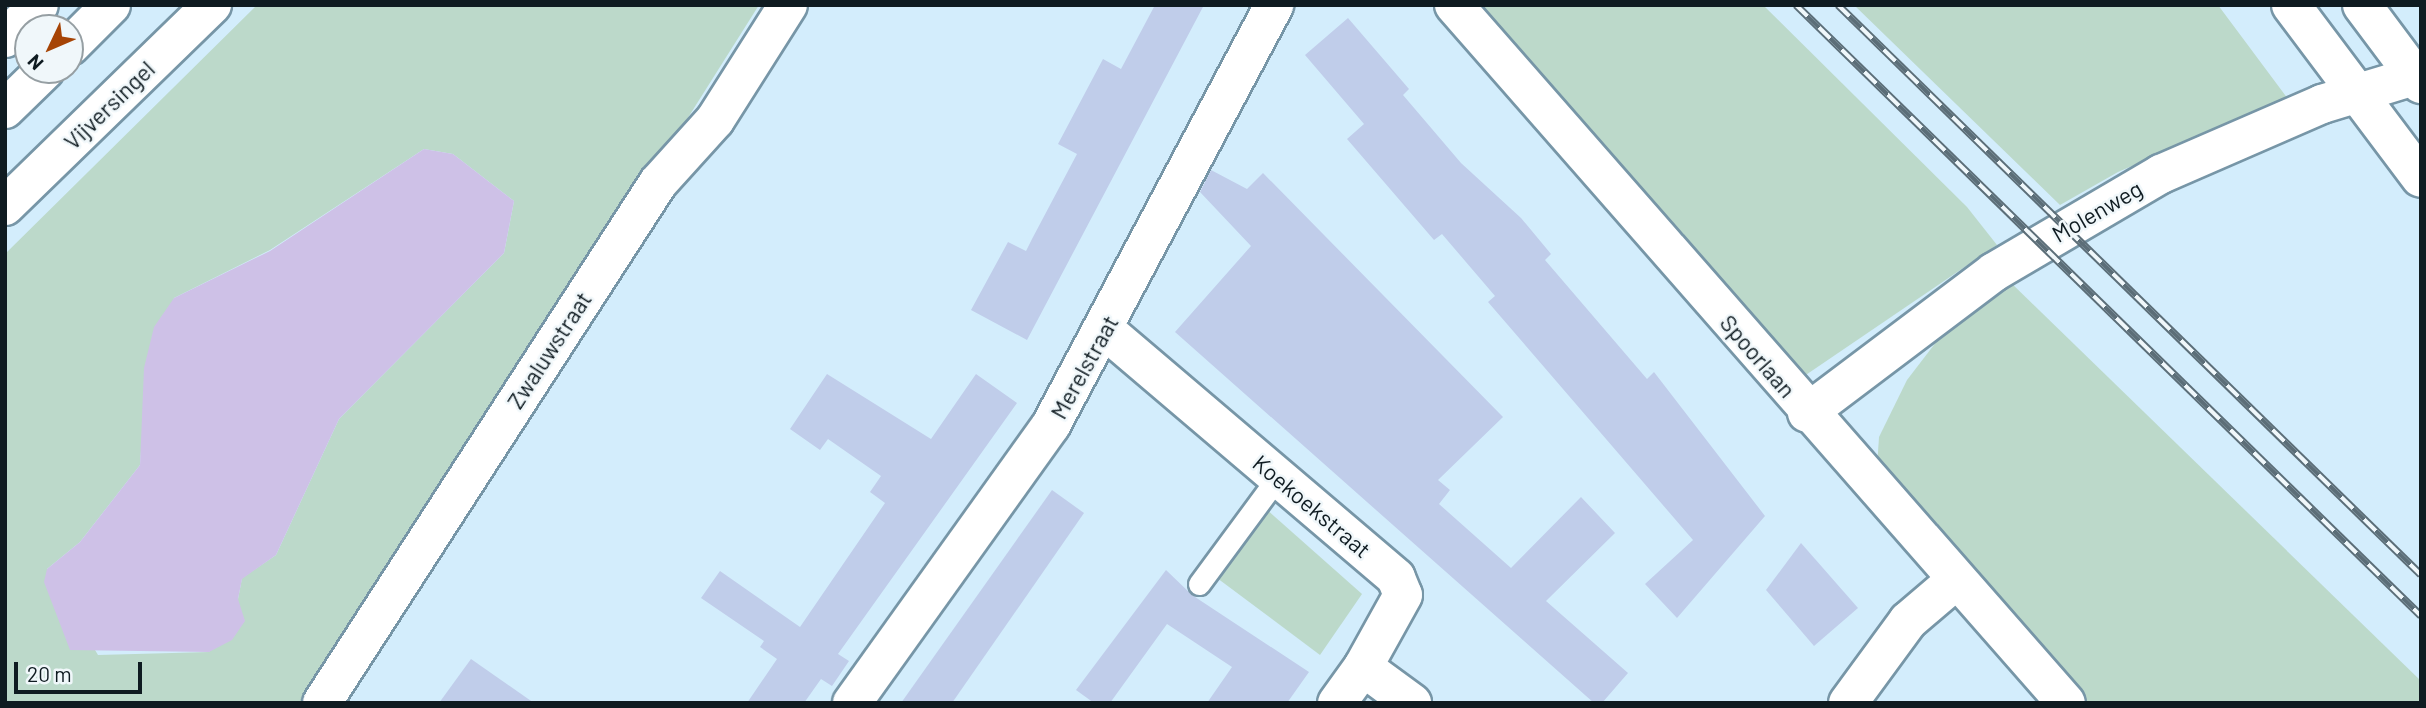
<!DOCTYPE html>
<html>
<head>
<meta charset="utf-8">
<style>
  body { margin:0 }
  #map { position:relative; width:2426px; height:708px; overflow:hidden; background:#d3edfc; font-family:Barlow,sans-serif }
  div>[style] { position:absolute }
  .green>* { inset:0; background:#bcd9ca }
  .water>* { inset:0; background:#cec1e7 }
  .building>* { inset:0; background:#c0cdea }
  .roads { filter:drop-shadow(2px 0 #7796a7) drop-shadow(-2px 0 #7796a7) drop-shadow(0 2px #7796a7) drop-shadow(0 -2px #7796a7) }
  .service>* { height:21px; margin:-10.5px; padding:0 10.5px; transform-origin:10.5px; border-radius:10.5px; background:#fff }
  .minor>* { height:38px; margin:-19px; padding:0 19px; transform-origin:19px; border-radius:19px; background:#fff }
  .tertiary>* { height:38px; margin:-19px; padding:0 19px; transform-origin:19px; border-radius:19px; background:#fff }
  .rail>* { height:8px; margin-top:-4px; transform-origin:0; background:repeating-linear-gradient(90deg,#f0f7fa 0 16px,#5c6e78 0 32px); box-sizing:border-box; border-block:2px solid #5c6e78 }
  span { translate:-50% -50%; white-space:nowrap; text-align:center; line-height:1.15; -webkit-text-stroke:5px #f0f7fa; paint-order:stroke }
  .street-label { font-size:23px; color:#0f1b21 }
  .frame { position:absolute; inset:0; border:7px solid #0f1b21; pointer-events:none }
  .north { position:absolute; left:14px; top:14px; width:70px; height:70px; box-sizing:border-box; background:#f0f7fa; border:2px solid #969fa3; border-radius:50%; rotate:226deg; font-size:19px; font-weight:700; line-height:28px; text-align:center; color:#0f1b21 }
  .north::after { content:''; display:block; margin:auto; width:24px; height:32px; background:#a64405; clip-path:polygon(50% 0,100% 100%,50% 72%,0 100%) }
  .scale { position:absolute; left:14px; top:662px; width:128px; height:32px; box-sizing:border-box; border:4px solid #0f1b21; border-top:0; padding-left:9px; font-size:21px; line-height:24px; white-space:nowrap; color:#0f1b21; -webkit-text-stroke:5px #f0f7fa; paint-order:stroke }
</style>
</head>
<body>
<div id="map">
  <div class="green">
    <div style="clip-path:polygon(evenodd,257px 5px,759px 5px,319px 703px,5px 703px,5px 254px,257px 5px,424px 149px,453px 154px,514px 201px,504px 253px,339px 419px,276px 555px,242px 578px,238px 599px,209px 652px,98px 655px,47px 569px,80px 542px,140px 465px,143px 422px,174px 298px,270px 250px,424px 149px)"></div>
    <div style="clip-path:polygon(1470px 5px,1763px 5px,1967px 207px,1997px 245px,1794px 383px)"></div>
    <div style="clip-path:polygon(1854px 5px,2218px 5px,2288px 99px,2118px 172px,2060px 205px)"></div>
    <div style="clip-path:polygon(2005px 277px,2421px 681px,2421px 703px,2071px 703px,1877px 467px,1879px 437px,1907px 380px,1950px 324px)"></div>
    <div style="clip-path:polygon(1265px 508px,1362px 594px,1320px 655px,1217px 578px)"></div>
  </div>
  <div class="water">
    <div style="clip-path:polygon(424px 149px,453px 154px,514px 201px,504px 253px,339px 419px,276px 555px,242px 579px,238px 599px,245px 621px,232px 640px,209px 652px,70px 650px,44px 582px,47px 569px,80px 542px,140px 465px,144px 368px,154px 327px,174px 298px,270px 251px)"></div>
  </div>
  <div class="building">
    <div style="clip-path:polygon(1155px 5px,1204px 5px,1027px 340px,971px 310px,1008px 242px,1026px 251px,1032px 239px,1077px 154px,1058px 144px,1103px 59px,1121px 69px)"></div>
    <div style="clip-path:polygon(1348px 18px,1409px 89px,1403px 95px,1461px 163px,1521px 218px,1551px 254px,1545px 260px,1647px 379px,1654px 372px,1765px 516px,1677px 618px,1645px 584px,1693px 540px,1488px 302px,1495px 296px,1442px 234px,1434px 240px,1347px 139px,1364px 124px,1305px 55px)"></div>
    <div style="clip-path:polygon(1211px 170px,1247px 189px,1263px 173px,1503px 417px,1438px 480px,1450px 490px,1439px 504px,1511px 568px,1581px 497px,1615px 533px,1546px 601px,1628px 673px,1602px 703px,1594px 703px,1175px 332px,1251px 246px,1200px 192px)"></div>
    <div style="clip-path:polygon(827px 374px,931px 439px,976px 374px,1017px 403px,838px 654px,849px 661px,832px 686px,821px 679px,804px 703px,747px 703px,777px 659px,760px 647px,764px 641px,701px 598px,720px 571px,800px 627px,885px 503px,870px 492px,881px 476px,828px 439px,820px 450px,790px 429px)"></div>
    <div style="clip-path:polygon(1052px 490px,1084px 513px,952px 703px,901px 703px)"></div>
    <div style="clip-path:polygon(1801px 543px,1858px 608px,1814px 646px,1766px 590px)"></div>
    <div style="clip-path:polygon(1166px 570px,1192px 595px,1309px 672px,1287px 703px,1207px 703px,1232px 667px,1167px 624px,1110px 703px,1094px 703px,1076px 690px)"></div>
    <div style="clip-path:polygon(471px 659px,534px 703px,439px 703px)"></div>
  </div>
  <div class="roads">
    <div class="service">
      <div style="left:1199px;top:584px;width:133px;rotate:-53.6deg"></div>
    </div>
    <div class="minor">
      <div style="left:1454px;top:5px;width:928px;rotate:48.76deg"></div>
      <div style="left:5px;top:38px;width:47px;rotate:-44.1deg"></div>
      <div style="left:1105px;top:330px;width:382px;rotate:40.4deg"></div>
      <div style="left:1396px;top:578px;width:18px;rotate:68deg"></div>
      <div style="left:1403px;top:595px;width:82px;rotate:119.1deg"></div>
      <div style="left:1363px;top:667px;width:61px;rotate:36.3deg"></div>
      <div style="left:1807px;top:413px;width:234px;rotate:-37deg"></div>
      <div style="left:1994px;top:272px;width:194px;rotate:-30.4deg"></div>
      <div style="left:2161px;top:174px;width:176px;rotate:-23.5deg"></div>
      <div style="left:2322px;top:104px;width:103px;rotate:-16.9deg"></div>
      <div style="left:322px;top:703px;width:619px;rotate:-57.13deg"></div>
      <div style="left:658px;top:183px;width:85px;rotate:-47.9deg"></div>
      <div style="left:715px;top:120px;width:136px;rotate:-57.6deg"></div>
      <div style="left:852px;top:703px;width:342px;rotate:-54.4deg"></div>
      <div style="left:1051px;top:425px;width:476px;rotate:-62deg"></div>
      <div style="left:1337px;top:703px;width:44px;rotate:-54.2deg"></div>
      <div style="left:1848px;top:703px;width:102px;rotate:-53.8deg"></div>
      <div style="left:1908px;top:621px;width:62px;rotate:-40.4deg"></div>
    </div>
    <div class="tertiary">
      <div style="left:2291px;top:5px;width:216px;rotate:53.1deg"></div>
      <div style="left:2362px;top:5px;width:99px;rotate:53.2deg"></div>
      <div style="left:70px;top:46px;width:58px;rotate:-45deg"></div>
      <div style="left:5px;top:109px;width:56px;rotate:-44.3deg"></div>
      <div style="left:5px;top:206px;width:289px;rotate:-44.2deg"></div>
    </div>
  </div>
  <div class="rail">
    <div style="left:1796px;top:5px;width:874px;rotate:44.35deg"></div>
    <div style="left:1838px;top:5px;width:815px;rotate:44.35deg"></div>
  </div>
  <div class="street-label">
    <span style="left:109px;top:105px;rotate:-44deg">Vijversingel</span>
    <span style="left:2097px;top:211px;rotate:-30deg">Molenweg</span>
    <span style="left:549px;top:350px;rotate:-57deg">Zwaluwstraat</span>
    <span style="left:1758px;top:356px;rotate:49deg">Spoorlaan</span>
    <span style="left:1084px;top:367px;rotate:-61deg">Merelstraat</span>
    <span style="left:1312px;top:506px;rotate:40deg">Koekoekstraat</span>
  </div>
  <div class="frame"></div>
  <div class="north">N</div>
  <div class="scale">20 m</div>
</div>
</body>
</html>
